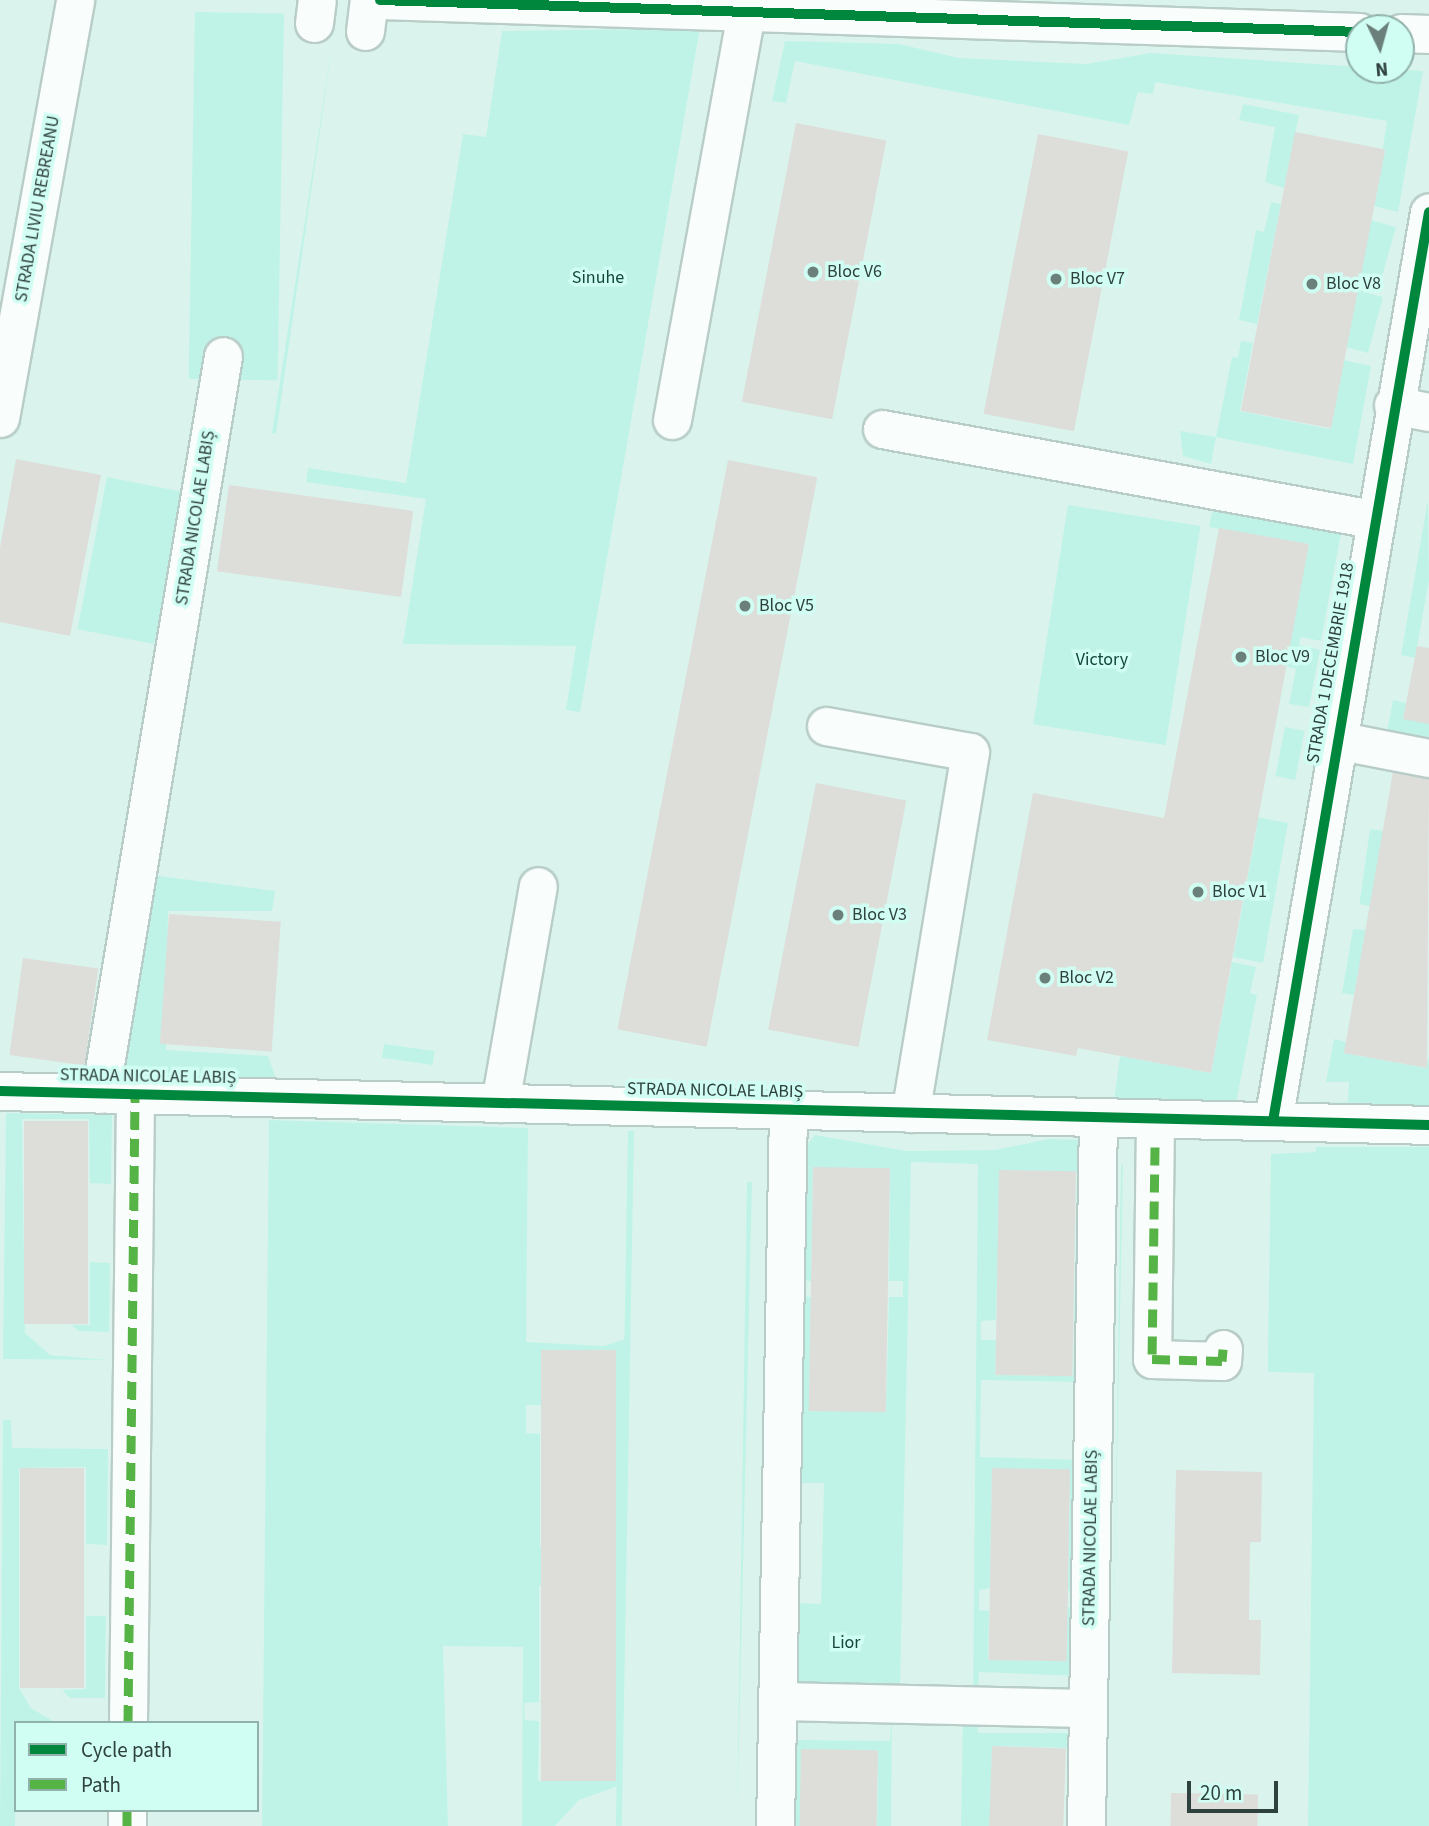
<!DOCTYPE html>
<html>
<head>
<meta charset="utf-8">
<style>
  body { margin:0 }
  #map { position:relative; width:1429px; height:1826px; overflow:hidden; background:#daf4ed; font-family:"Source Sans 3",sans-serif }
  div>[style] { position:absolute }
  .green>* { inset:0; background:#c0f3e7; transform-origin:0 0 }
  .building>* { inset:0; background:#ddddda; transform-origin:0 0 }
  .roads { filter:drop-shadow(2px 0 #b9cdc8) drop-shadow(-2px 0 #b9cdc8) drop-shadow(0 2px #b9cdc8) drop-shadow(0 -2px #b9cdc8) }
  .minor>* { height:37px; margin:-18.5px; padding:0 18.5px; transform-origin:18.5px; border-radius:18.5px; background:#f9fdfc }
  .quiet>* { height:9px; margin-top:-4.5px; transform-origin:0; background:repeating-linear-gradient(90deg,#56b346 0 18px,transparent 0 27px) }
  .cycleway>* { height:10px; margin:-5px; padding:0 5px; transform-origin:5px; border-radius:5px; background:#00873e }
  .dots>* { width:19px; height:19px; translate:-50% -50%; box-sizing:border-box; border:4px solid #d0fef3; border-radius:50% }
  span { translate:-50% -50%; white-space:nowrap; text-align:center; line-height:1.15; -webkit-text-stroke:7px #d0fef3; paint-order:stroke }
  .street-label { font-size:18px; color:#2f413d }
  .poi-label { font-size:18px; color:#2f413d }
  .left { translate:0 -50%; text-align:left }
  .park-label { font-size:18px; color:#13483e }
  .legend { position:absolute; left:14px; top:1721px; width:245px; height:91px; box-sizing:border-box; background:#d0fef3; border:2px solid #90b2aa; margin:0; padding:9px 12px; list-style:none; font-size:21px; color:#2f413d }
  .legend li { display:flex; align-items:center; gap:14px; height:35px }
  .legend b { width:35px; border:2px solid #90b2aa }
  .north { position:absolute; left:1345px; top:14px; width:70px; height:70px; box-sizing:border-box; background:#d0fef3; border:2px solid #90b2aa; border-radius:50%; rotate:175deg; font-size:19px; font-weight:700; line-height:28px; text-align:center; color:#2f413d }
  .north::after { content:''; display:block; margin:auto; width:24px; height:32px; background:#6b807b; clip-path:polygon(50% 0,100% 100%,50% 72%,0 100%) }
  .scale { position:absolute; left:1187px; top:1781px; width:91px; height:32px; box-sizing:border-box; border:4px solid #2f413d; border-top:0; padding-left:9px; font-size:21px; line-height:24px; white-space:nowrap; color:#2f413d; -webkit-text-stroke:5px #d0fef3; paint-order:stroke }
</style>
</head>
<body>
<div id="map">
  <div class="green">
    <div style="left:195px;top:12px;width:89px;height:367px;rotate:1deg"></div>
    <div style="clip-path:polygon(335px 27px,276px 434px,272px 433px)"></div>
    <div style="clip-path:polygon(700px 28px,580px 712px,566px 710px,576px 646px,403px 644px,426px 499px,306px 482px,308px 468px,406px 483px,463px 134px,486px 137px,502px 31px)"></div>
    <div style="clip-path:polygon(785px 41px,899px 44px,959px 58px,1022px 61px,1086px 64px,1151px 53px,1423px 71px,1398px 212px,1374px 206px,1387px 121px,1155px 82px,1153px 94px,1138px 92px,1129px 125px,795px 61px,786px 103px,772px 101px)"></div>
    <div style="clip-path:polygon(1243px 104px,1299px 115px,1284px 188px,1265px 182px,1275px 127px,1239px 120px)"></div>
    <div style="clip-path:polygon(1271px 202px,1281px 204px,1257px 324px,1239px 320px,1256px 230px,1264px 232px)"></div>
    <div style="left:1371px;top:220px;width:26px;height:60px;rotate:16deg"></div>
    <div style="left:1357px;top:290px;width:27px;height:58px;rotate:15deg"></div>
    <div style="clip-path:polygon(1241px 341px,1253px 343px,1240px 411px,1329px 429px,1343px 360px,1371px 366px,1353px 464px,1216px 437px,1211px 464px,1183px 456px,1180px 431px,1216px 437px,1232px 357px,1238px 358px)"></div>
    <div style="left:107px;top:477px;width:78px;height:155px;rotate:11deg"></div>
    <div style="clip-path:polygon(1428px 500px,1429px 580px,1415px 658px,1401px 655px)"></div>
    <div style="clip-path:polygon(1214px 502px,1342px 528px,1321px 641px,1301px 637px,1299px 645px,1320px 650px,1309px 707px,1289px 704px,1296px 669px,1286px 666px,1308px 545px,1209px 527px)"></div>
    <div style="left:1068px;top:505px;width:134px;height:222px;rotate:9deg"></div>
    <div style="clip-path:polygon(1393px 700px,1406px 703px,1429px 724px,1429px 745px,1386px 737px)"></div>
    <div style="left:1285px;top:727px;width:20px;height:50px;rotate:11deg"></div>
    <div style="clip-path:polygon(1240px 814px,1288px 823px,1263px 963px,1233px 957px,1257px 827px,1239px 823px)"></div>
    <div style="left:1370px;top:829px;width:14px;height:76px;rotate:8deg"></div>
    <div style="clip-path:polygon(151px 875px,275px 891px,272px 911px,168px 911px,166px 1050px,268px 1056px,276px 1079px,118px 1075px)"></div>
    <div style="clip-path:polygon(1353px 929px,1367px 930px,1354px 995px,1342px 993px)"></div>
    <div style="clip-path:polygon(1232px 962px,1256px 967px,1250px 993px,1257px 995px,1236px 1103px,1114px 1100px,1120px 1056px,1211px 1073px)"></div>
    <div style="clip-path:polygon(1334px 1039px,1346px 1042px,1344px 1053px,1426px 1068px,1429px 1055px,1429px 1106px,1306px 1101px,1348px 1102px,1349px 1082px,1326px 1082px)"></div>
    <div style="left:384px;top:1044px;width:51px;height:14px;rotate:8deg"></div>
    <div style="clip-path:polygon(6px 1113px,112px 1115px,111px 1184px,90px 1183px,89px 1119px,22px 1119px,25px 1333px,50px 1355px,109px 1360px,3px 1359px)"></div>
    <div style="clip-path:polygon(evenodd,269px 1120px,528px 1128px,526px 1342px,604px 1346px,625px 1339px,618px 1786px,579px 1800px,555px 1826px,522px 1826px,523px 1647px,443px 1646px,448px 1826px,262px 1826px,269px 1120px,541px 1350px,615px 1350px,614px 1547px,540px 1547px,540px 1434px,526px 1433px,526px 1405px,541px 1405px,541px 1350px,269px 1120px,539px 1585px,612px 1586px,611px 1781px,538px 1781px,539px 1721px,525px 1720px,524px 1703px,539px 1702px,539px 1585px)"></div>
    <div style="left:634px;top:1131px;width:695px;height:6px;rotate:91deg"></div>
    <div style="clip-path:polygon(815px 1135px,907px 1151px,995px 1150px,1049px 1139px,1088px 1140px,1085px 1322px,1074px 1321px,1077px 1172px,1000px 1170px,996px 1320px,981px 1321px,981px 1340px,996px 1340px,995px 1375px,1073px 1376px,1074px 1338px,1085px 1339px,1084px 1382px,981px 1380px,980px 1457px,1083px 1460px,1081px 1592px,1068px 1591px,1070px 1470px,992px 1469px,990px 1588px,979px 1590px,979px 1610px,989px 1611px,988px 1660px,1066px 1661px,1067px 1607px,1080px 1607px,1079px 1676px,979px 1672px,978px 1693px,973px 1693px,978px 1164px,911px 1162px,900px 1691px,794px 1689px,796px 1603px,821px 1604px,824px 1483px,799px 1483px,801px 1296px,811px 1297px,809px 1410px,886px 1411px,889px 1297px,903px 1297px,903px 1281px,889px 1281px,890px 1169px,813px 1168px,811px 1281px,802px 1280px,803px 1149px)"></div>
    <div style="clip-path:polygon(1316px 1147px,1429px 1147px,1429px 1826px,1308px 1826px,1314px 1373px,1268px 1372px,1268px 1350px,1271px 1154px,1316px 1152px)"></div>
    <div style="clip-path:polygon(1121px 1165px,1123px 1165px,1112px 1724px,1117px 1428px)"></div>
    <div style="clip-path:polygon(747px 1182px,752px 1182px,737px 1826px)"></div>
    <div style="clip-path:polygon(90px 1262px,110px 1263px,109px 1332px,79px 1331px,71px 1325px,90px 1325px)"></div>
    <div style="clip-path:polygon(3px 1420px,11px 1420px,12px 1448px,108px 1449px,107px 1545px,86px 1544px,86px 1467px,19px 1468px,19px 1688px,31px 1708px,56px 1723px,16px 1723px,15px 1826px,0 1826px)"></div>
    <div style="clip-path:polygon(86px 1616px,106px 1616px,105px 1698px,70px 1698px,62px 1690px,86px 1689px)"></div>
    <div style="clip-path:polygon(892px 1713px,891px 1826px,877px 1826px,878px 1751px,802px 1749px,800px 1826px,792px 1826px,794px 1740px,890px 1741px)"></div>
    <div style="clip-path:polygon(963px 1715px,977px 1717px,978px 1733px,1078px 1733px,1077px 1826px,1068px 1826px,1069px 1748px,992px 1746px,990px 1826px,961px 1826px)"></div>
  </div>
  <div class="building">
    <div style="left:796px;top:123px;width:92px;height:284px;rotate:11deg"></div>
    <div style="left:1295px;top:132px;width:92px;height:284px;rotate:11deg"></div>
    <div style="left:1038px;top:134px;width:92px;height:285px;rotate:11deg"></div>
    <div style="clip-path:polygon(16px 459px,101px 475px,70px 636px,0 622px,0 548px)"></div>
    <div style="left:728px;top:460px;width:91px;height:580px;rotate:11deg"></div>
    <div style="left:229px;top:485px;width:186px;height:87px;rotate:8deg"></div>
    <div style="clip-path:polygon(1219px 528px,1309px 544px,1211px 1073px,1078px 1048px,1076px 1056px,987px 1040px,1033px 793px,1164px 818px)"></div>
    <div style="clip-path:polygon(1417px 646px,1429px 648px,1429px 724px,1403px 719px)"></div>
    <div style="clip-path:polygon(1393px 772px,1429px 778px,1427px 1068px,1344px 1053px)"></div>
    <div style="left:816px;top:783px;width:92px;height:251px;rotate:11deg"></div>
    <div style="left:169px;top:914px;width:112px;height:130px;rotate:4deg"></div>
    <div style="left:23px;top:958px;width:76px;height:98px;rotate:8deg"></div>
    <div style="left:24px;top:1121px;width:64px;height:203px"></div>
    <div style="left:813px;top:1167px;width:77px;height:244px;rotate:1deg"></div>
    <div style="left:999px;top:1170px;width:77px;height:205px;rotate:1deg"></div>
    <div style="left:541px;top:1350px;width:75px;height:431px"></div>
    <div style="left:20px;top:1468px;width:64px;height:220px"></div>
    <div style="left:992px;top:1468px;width:78px;height:192px;rotate:1deg"></div>
    <div style="clip-path:polygon(1176px 1470px,1262px 1472px,1261px 1542px,1250px 1542px,1249px 1620px,1261px 1620px,1260px 1675px,1172px 1673px)"></div>
    <div style="left:992px;top:1746px;width:74px;height:80px;rotate:2deg"></div>
    <div style="left:801px;top:1749px;width:77px;height:77px;rotate:1deg"></div>
    <div style="left:1171px;top:1793px;width:87px;height:33px;rotate:1deg"></div>
  </div>
  <div class="roads">
    <div class="minor">
      <div style="left:380px;top:0;width:980px;rotate:1.87deg"></div>
      <div style="left:314px;top:23px;width:23px;rotate:-83deg"></div>
      <div style="left:365px;top:31px;width:31px;rotate:-83deg"></div>
      <div style="left:1401px;top:33px;width:28px;rotate:2deg"></div>
      <div style="left:1393px;top:405px;width:37px;rotate:11deg"></div>
      <div style="left:0;top:418px;width:425px;rotate:-79.8deg"></div>
      <div style="left:672px;top:420px;width:415px;rotate:-79.7deg"></div>
      <div style="left:882px;top:429px;width:499px;rotate:10.4deg"></div>
      <div style="left:826px;top:726px;width:146px;rotate:10.2deg"></div>
      <div style="left:970px;top:752px;width:366px;rotate:99.4deg"></div>
      <div style="left:1336px;top:740px;width:95px;rotate:11deg"></div>
      <div style="left:0;top:1091px;width:1429px;rotate:1.36deg"></div>
      <div style="left:100px;top:1094px;width:748px;rotate:-80.54deg"></div>
      <div style="left:500px;top:1103px;width:220px;rotate:-80.1deg"></div>
      <div style="left:1155px;top:1119px;width:240px;rotate:90.7deg"></div>
      <div style="left:1152px;top:1359px;width:70px;rotate:1.6deg"></div>
      <div style="left:1222px;top:1361px;width:12px;rotate:-85deg"></div>
      <div style="left:1273px;top:1121px;width:922px;rotate:-80.26deg"></div>
      <div style="left:777px;top:1701px;width:311px;rotate:1.3deg"></div>
      <div style="left:128px;top:1723px;width:629px;rotate:-89.36deg"></div>
      <div style="left:127px;top:1826px;width:16px;rotate:-90deg"></div>
      <div style="left:775px;top:1826px;width:716px;rotate:-88.96deg"></div>
      <div style="left:1086px;top:1826px;width:709px;rotate:-89.03deg"></div>
    </div>
  </div>
  <div class="quiet">
    <div style="left:1155px;top:1147px;width:212px;rotate:90.8deg"></div>
    <div style="left:1152px;top:1359px;width:70px;rotate:1.6deg"></div>
    <div style="left:1222px;top:1361px;width:12px;rotate:-85deg"></div>
    <div style="left:128px;top:1723px;width:629px;rotate:-89.36deg"></div>
    <div style="left:127px;top:1826px;width:16px;rotate:-90deg"></div>
  </div>
  <div class="cycleway">
    <div style="left:380px;top:0;width:980px;rotate:1.87deg"></div>
    <div style="left:0;top:1091px;width:1429px;rotate:1.36deg"></div>
    <div style="left:1273px;top:1121px;width:922px;rotate:-80.26deg"></div>
  </div>
  <div class="dots">
    <div style="left:813px;top:272px;background:#6b807b"></div>
    <div style="left:1056px;top:279px;background:#6b807b"></div>
    <div style="left:1312px;top:284px;background:#6b807b"></div>
    <div style="left:745px;top:606px;background:#6b807b"></div>
    <div style="left:1241px;top:657px;background:#6b807b"></div>
    <div style="left:1198px;top:892px;background:#6b807b"></div>
    <div style="left:838px;top:915px;background:#6b807b"></div>
    <div style="left:1045px;top:978px;background:#6b807b"></div>
  </div>
  <div class="street-label">
    <span style="left:38px;top:209px;rotate:-80deg">STRADA LIVIU REBREANU</span>
    <span style="left:196px;top:518px;rotate:-81deg">STRADA NICOLAE LABIȘ</span>
    <span style="left:1331px;top:663px;rotate:-80deg">STRADA 1 DECEMBRIE 1918</span>
    <span style="left:148px;top:1077px;rotate:1deg">STRADA NICOLAE LABIȘ</span>
    <span style="left:715px;top:1091px;rotate:1deg">STRADA NICOLAE LABIȘ</span>
    <span style="left:1091px;top:1538px;rotate:-89deg">STRADA NICOLAE LABIȘ</span>
  </div>
  <div class="poi-label">
    <span class="left" style="left:827px;top:272px">Bloc V6</span>
    <span class="left" style="left:1070px;top:279px">Bloc V7</span>
    <span class="left" style="left:1326px;top:284px">Bloc V8</span>
    <span class="left" style="left:759px;top:606px">Bloc V5</span>
    <span class="left" style="left:1255px;top:657px">Bloc V9</span>
    <span class="left" style="left:1212px;top:892px">Bloc V1</span>
    <span class="left" style="left:852px;top:915px">Bloc V3</span>
    <span class="left" style="left:1059px;top:978px">Bloc V2</span>
  </div>
  <div class="park-label">
    <span style="left:598px;top:278px">Sinuhe</span>
    <span style="left:1102px;top:660px">Victory</span>
    <span style="left:846px;top:1643px">Lior</span>
  </div>
  <ul class="legend">
  <li><b style="height:9px;background:#00873e"></b>Cycle path</li>
  <li><b style="height:9px;background:#56b346"></b>Path</li>
  </ul>
  <div class="north">N</div>
  <div class="scale">20 m</div>
</div>
</body>
</html>
